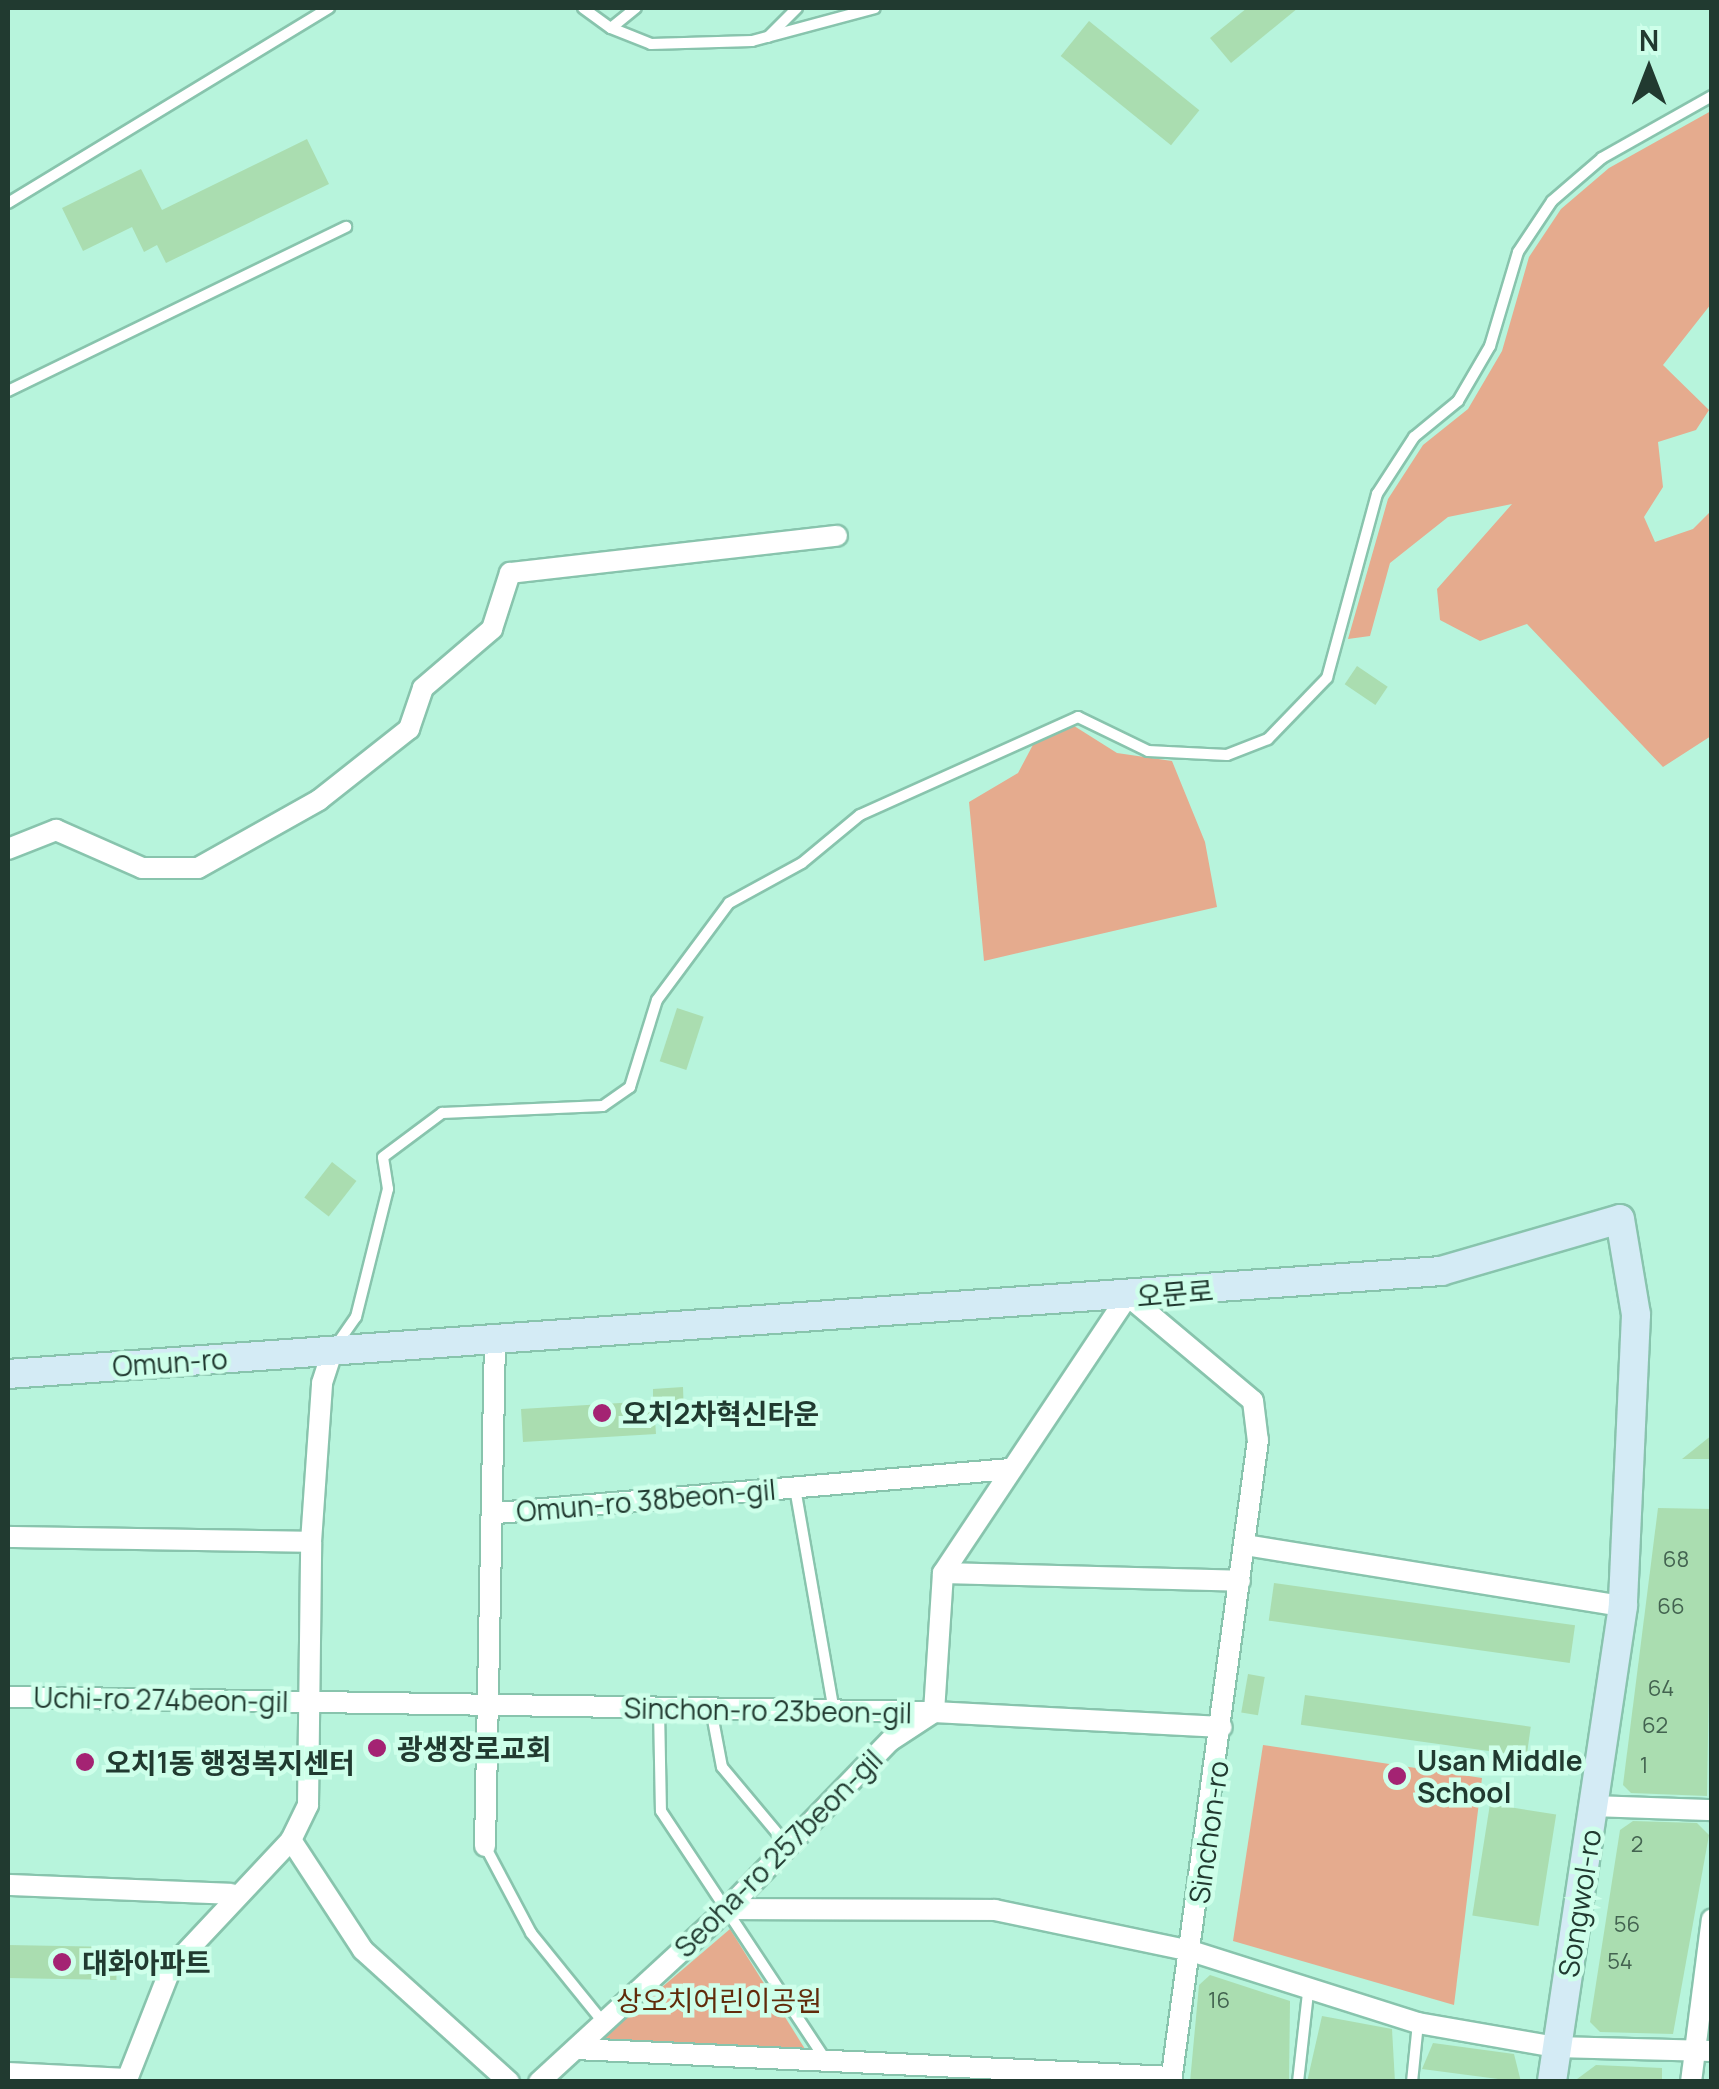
<!DOCTYPE html>
<html>
<head>
<meta charset="utf-8">
<style>
  body { margin:0 }
  #map { position:relative; width:1719px; height:2089px; overflow:hidden; background:#b7f4dc; font-family:Manrope,"Noto Sans KR",sans-serif }
  div>[style] { position:absolute }
  .green>* { inset:0; background:#e5ab8e }
  .building>* { inset:0; background:#aaddb0; transform-origin:0 0 }
  .roads { filter:drop-shadow(2px 0 #88c4ad) drop-shadow(-2px 0 #88c4ad) drop-shadow(0 2px #88c4ad) drop-shadow(0 -2px #88c4ad) }
  .lane>* { height:10px; margin:-5px; padding:0 5px; transform-origin:5px; border-radius:5px; background:#fff }
  .street>* { height:20px; margin:-10px; padding:0 10px; transform-origin:10px; border-radius:10px; background:#fff }
  .secondary>* { height:28px; margin:-14px; padding:0 14px; transform-origin:14px; border-radius:14px; background:#d4ebf5 }
  .dots>* { width:28px; height:28px; translate:-50% -50%; box-sizing:border-box; border:5px solid #ceffea; border-radius:50% }
  span { translate:-50% -50%; white-space:nowrap; text-align:center; line-height:1.15; -webkit-text-stroke:9px #ceffea; paint-order:stroke }
  .number-label { font-size:22px; color:#436350 }
  .number-label span { -webkit-text-stroke-width:0 }
  .street-label { font-size:28px; color:#213a30 }
  .poi-label { font-size:28px; color:#213a30; font-weight:700 }
  .left { translate:0 -50%; text-align:left }
  .park-label { font-size:28px; color:#612b0a }
  .frame { position:absolute; inset:0; border:10px solid #213a30; pointer-events:none }
  .north { position:absolute; left:1599px; top:20px; width:100px; height:100px; -webkit-text-stroke:8px #ceffea; paint-order:stroke; rotate:0deg; font-size:28px; font-weight:700; line-height:40px; text-align:center; color:#213a30 }
  .north::after { content:''; display:block; margin:auto; width:35px; height:45px; background:#213a30; clip-path:polygon(50% 0,100% 100%,50% 72%,0 100%) }
</style>
</head>
<body>
<div id="map">
  <div class="green">
    <div style="clip-path:polygon(1711px 111px,1711px 304px,1663px 365px,1709px 410px,1696px 430px,1658px 442px,1663px 487px,1644px 517px,1655px 542px,1693px 529px,1711px 511px,1711px 736px,1663px 767px,1527px 624px,1480px 641px,1440px 620px,1437px 589px,1512px 504px,1448px 517px,1390px 563px,1370px 636px,1348px 639px,1388px 499px,1423px 445px,1468px 409px,1502px 351px,1529px 257px,1561px 209px,1609px 168px)"></div>
    <div style="clip-path:polygon(1071px 724px,1117px 753px,1172px 761px,1205px 842px,1217px 907px,984px 961px,969px 802px,1018px 773px,1035px 741px)"></div>
    <div style="clip-path:polygon(1263px 1745px,1482px 1778px,1454px 2005px,1233px 1941px)"></div>
    <div style="clip-path:polygon(730px 1929px,805px 2049px,599px 2041px)"></div>
  </div>
  <div class="building">
    <div style="clip-path:polygon(1247px 8px,1298px 8px,1231px 63px,1210px 38px)"></div>
    <div style="left:1089px;top:21px;width:142px;height:45px;rotate:39deg"></div>
    <div style="clip-path:polygon(307px 139px,329px 184px,166px 263px,157px 245px,144px 252px,132px 227px,83px 251px,62px 208px,141px 169px,162px 210px)"></div>
    <div style="left:1357px;top:666px;width:37px;height:22px;rotate:34deg"></div>
    <div style="left:677px;top:1008px;width:28px;height:56px;rotate:18deg"></div>
    <div style="left:332px;top:1162px;width:31px;height:45px;rotate:38deg"></div>
    <div style="clip-path:polygon(683px 1387px,684px 1417px,655px 1419px,656px 1434px,523px 1442px,521px 1409px,653px 1401px,653px 1389px)"></div>
    <div style="clip-path:polygon(1712px 1435px,1712px 1459px,1682px 1459px)"></div>
    <div style="clip-path:polygon(1658px 1508px,1712px 1509px,1707px 1796px,1631px 1793px,1623px 1785px)"></div>
    <div style="left:1274px;top:1583px;width:304px;height:38px;rotate:8deg"></div>
    <div style="left:1248px;top:1674px;width:17px;height:39px;rotate:10deg"></div>
    <div style="left:1305px;top:1695px;width:228px;height:30px;rotate:8deg"></div>
    <div style="left:1490px;top:1804px;width:67px;height:113px;rotate:9deg"></div>
    <div style="clip-path:polygon(1633px 1821px,1697px 1823px,1709px 1835px,1673px 2034px,1600px 2032px,1590px 2022px,1620px 1830px)"></div>
    <div style="left:8px;top:1945px;width:109px;height:33px;rotate:1deg"></div>
    <div style="clip-path:polygon(1210px 1975px,1290px 2001px,1289px 2082px,1190px 2082px,1199px 1985px)"></div>
    <div style="clip-path:polygon(1322px 2016px,1392px 2029px,1395px 2082px,1307px 2082px)"></div>
    <div style="clip-path:polygon(1433px 2043px,1514px 2054px,1521px 2082px,1422px 2069px)"></div>
    <div style="clip-path:polygon(1596px 2065px,1662px 2068px,1662px 2082px,1573px 2082px)"></div>
  </div>
  <div class="roads">
    <div class="lane">
      <div style="left:583px;top:8px;width:34px;rotate:36deg"></div>
      <div style="left:611px;top:28px;width:32px;rotate:-39deg"></div>
      <div style="left:611px;top:28px;width:43px;rotate:21.8deg"></div>
      <div style="left:651px;top:44px;width:101px;rotate:-1.7deg"></div>
      <div style="left:752px;top:41px;width:127px;rotate:-15deg"></div>
      <div style="left:768px;top:37px;width:41px;rotate:-45deg"></div>
      <div style="left:8px;top:203px;width:376px;rotate:-31.3deg"></div>
      <div style="left:8px;top:391px;width:376px;rotate:-25.9deg"></div>
      <div style="left:337px;top:1344px;width:33px;rotate:-55deg"></div>
      <div style="left:356px;top:1317px;width:132px;rotate:-76deg"></div>
      <div style="left:388px;top:1189px;width:32px;rotate:-99deg"></div>
      <div style="left:383px;top:1157px;width:74px;rotate:-36.7deg"></div>
      <div style="left:442px;top:1113px;width:161px;rotate:-2.5deg"></div>
      <div style="left:603px;top:1106px;width:33px;rotate:-35deg"></div>
      <div style="left:630px;top:1087px;width:91px;rotate:-72.8deg"></div>
      <div style="left:657px;top:1000px;width:121px;rotate:-53.4deg"></div>
      <div style="left:729px;top:903px;width:83px;rotate:-28.7deg"></div>
      <div style="left:802px;top:863px;width:75px;rotate:-39.6deg"></div>
      <div style="left:860px;top:815px;width:239px;rotate:-24.2deg"></div>
      <div style="left:1078px;top:717px;width:78px;rotate:25.9deg"></div>
      <div style="left:1148px;top:751px;width:79px;rotate:2.9deg"></div>
      <div style="left:1227px;top:755px;width:44px;rotate:-21.3deg"></div>
      <div style="left:1268px;top:739px;width:85px;rotate:-46deg"></div>
      <div style="left:1327px;top:678px;width:191px;rotate:-74.8deg"></div>
      <div style="left:1377px;top:494px;width:68px;rotate:-57deg"></div>
      <div style="left:1414px;top:437px;width:57px;rotate:-39.3deg"></div>
      <div style="left:1458px;top:401px;width:64px;rotate:-59.8deg"></div>
      <div style="left:1490px;top:346px;width:98px;rotate:-73.4deg"></div>
      <div style="left:1518px;top:252px;width:61px;rotate:-56.3deg"></div>
      <div style="left:1552px;top:201px;width:66px;rotate:-40.7deg"></div>
      <div style="left:1602px;top:158px;width:126px;rotate:-29.4deg"></div>
      <div style="left:795px;top:1488px;width:226px;rotate:80.1deg"></div>
      <div style="left:659px;top:1709px;width:102px;rotate:88.9deg"></div>
      <div style="left:661px;top:1811px;width:297px;rotate:56.5deg"></div>
      <div style="left:711px;top:1709px;width:59px;rotate:79.3deg"></div>
      <div style="left:722px;top:1767px;width:103px;rotate:50.1deg"></div>
      <div style="left:485px;top:1846px;width:98px;rotate:62.1deg"></div>
      <div style="left:531px;top:1933px;width:116px;rotate:51deg"></div>
      <div style="left:1298px;top:2082px;width:90px;rotate:-83.6deg"></div>
      <div style="left:1412px;top:2082px;width:59px;rotate:-84.2deg"></div>
    </div>
    <div class="street">
      <div style="left:8px;top:849px;width:52px;rotate:-21.6deg"></div>
      <div style="left:56px;top:830px;width:94px;rotate:23.8deg"></div>
      <div style="left:142px;top:868px;width:56px"></div>
      <div style="left:198px;top:868px;width:139px;rotate:-29.3deg"></div>
      <div style="left:319px;top:800px;width:115px;rotate:-38.3deg"></div>
      <div style="left:409px;top:729px;width:43px;rotate:-71.1deg"></div>
      <div style="left:423px;top:688px;width:91px;rotate:-40.5deg"></div>
      <div style="left:492px;top:629px;width:59px;rotate:-72.2deg"></div>
      <div style="left:510px;top:573px;width:329px;rotate:-6.5deg"></div>
      <div style="left:497px;top:1513px;width:515px;rotate:-4.9deg"></div>
      <div style="left:8px;top:1537px;width:303px;rotate:0.9deg"></div>
      <div style="left:1245px;top:1545px;width:383px;rotate:9.2deg"></div>
      <div style="left:943px;top:1573px;width:297px;rotate:1.5deg"></div>
      <div style="left:8px;top:1697px;width:926px;rotate:0.93deg"></div>
      <div style="left:934px;top:1712px;width:288px;rotate:3deg"></div>
      <div style="left:1595px;top:1806px;width:117px;rotate:2deg"></div>
      <div style="left:291px;top:1840px;width:131px;rotate:56.8deg"></div>
      <div style="left:363px;top:1950px;width:197px;rotate:42.1deg"></div>
      <div style="left:485px;top:1846px;width:507px;rotate:-88.87deg"></div>
      <div style="left:8px;top:1885px;width:223px;rotate:2.3deg"></div>
      <div style="left:727px;top:1909px;width:268px;rotate:0.2deg"></div>
      <div style="left:995px;top:1910px;width:200px;rotate:11.8deg"></div>
      <div style="left:1191px;top:1951px;width:238px;rotate:17.6deg"></div>
      <div style="left:1418px;top:2023px;width:139px;rotate:9.9deg"></div>
      <div style="left:1555px;top:2047px;width:157px;rotate:1.5deg"></div>
      <div style="left:576px;top:2049px;width:596px;rotate:2.69deg"></div>
      <div style="left:8px;top:2073px;width:119px;rotate:2.9deg"></div>
      <div style="left:126px;top:2082px;width:123px;rotate:-68.5deg"></div>
      <div style="left:171px;top:1968px;width:175px;rotate:-46.8deg"></div>
      <div style="left:291px;top:1840px;width:39px;rotate:-64deg"></div>
      <div style="left:308px;top:1805px;width:263px;rotate:-89.3deg"></div>
      <div style="left:311px;top:1542px;width:159px;rotate:-86deg"></div>
      <div style="left:322px;top:1383px;width:36px;rotate:-72deg"></div>
      <div style="left:539px;top:2082px;width:255px;rotate:-42.6deg"></div>
      <div style="left:727px;top:1909px;width:234px;rotate:-45.9deg"></div>
      <div style="left:890px;top:1741px;width:53px;rotate:-33.4deg"></div>
      <div style="left:934px;top:1712px;width:139px;rotate:-86.3deg"></div>
      <div style="left:943px;top:1573px;width:333px;rotate:-56.3deg"></div>
      <div style="left:1128px;top:1296px;width:163px;rotate:40deg"></div>
      <div style="left:1253px;top:1401px;width:39px;rotate:83deg"></div>
      <div style="left:1258px;top:1440px;width:648px;rotate:97.72deg"></div>
      <div style="left:1691px;top:2082px;width:164px;rotate:-82.7deg"></div>
    </div>
    <div class="secondary">
      <div style="left:8px;top:1374px;width:1437px;rotate:-4.11deg"></div>
      <div style="left:1441px;top:1271px;width:186px;rotate:-16.2deg"></div>
      <div style="left:1620px;top:1219px;width:97px;rotate:80.5deg"></div>
      <div style="left:1636px;top:1315px;width:291px;rotate:92.6deg"></div>
      <div style="left:1623px;top:1606px;width:481px;rotate:98.5deg"></div>
    </div>
  </div>
  <div class="dots">
    <div style="left:602px;top:1413px;background:#a42373"></div>
    <div style="left:377px;top:1748px;background:#a42373"></div>
    <div style="left:85px;top:1762px;background:#a42373"></div>
    <div style="left:1397px;top:1776px;background:#a42373"></div>
    <div style="left:62px;top:1962px;background:#a42373"></div>
  </div>
  <div class="number-label">
    <span style="left:1676px;top:1560px">68</span>
    <span style="left:1671px;top:1607px">66</span>
    <span style="left:1661px;top:1689px">64</span>
    <span style="left:1655px;top:1726px">62</span>
    <span style="left:1644px;top:1766px">1</span>
    <span style="left:1637px;top:1845px">2</span>
    <span style="left:1627px;top:1925px">56</span>
    <span style="left:1620px;top:1962px">54</span>
    <span style="left:1219px;top:2001px">16</span>
  </div>
  <div class="street-label">
    <span style="left:1175px;top:1293px;rotate:-5deg">오문로</span>
    <span style="left:170px;top:1362px;rotate:-4deg">Omun-ro</span>
    <span style="left:646px;top:1500px;rotate:-5deg">Omun-ro 38beon-gil</span>
    <span style="left:161px;top:1699px;rotate:1deg">Uchi-ro 274beon-gil</span>
    <span style="left:768px;top:1710px;rotate:1deg">Sinchon-ro 23beon-gil</span>
    <span style="left:1208px;top:1832px;rotate:-82deg">Sinchon-ro</span>
    <span style="left:778px;top:1853px;rotate:-45deg">Seoha-ro 257beon-gil</span>
    <span style="left:1579px;top:1903px;rotate:-81deg">Songwol-ro</span>
  </div>
  <div class="poi-label">
    <span class="left" style="left:622px;top:1413px">오치2차혁신타운</span>
    <span class="left" style="left:397px;top:1748px">광생장로교회</span>
    <span class="left" style="left:1417px;top:1776px">Usan Middle<br>School</span>
    <span class="left" style="left:105px;top:1762px">오치1동 행정복지센터</span>
    <span class="left" style="left:82px;top:1962px">대화아파트</span>
  </div>
  <div class="park-label">
    <span style="left:719px;top:2000px">상오치어린이공원</span>
  </div>
  <div class="frame"></div>
  <div class="north">N</div>
</div>
</body>
</html>
